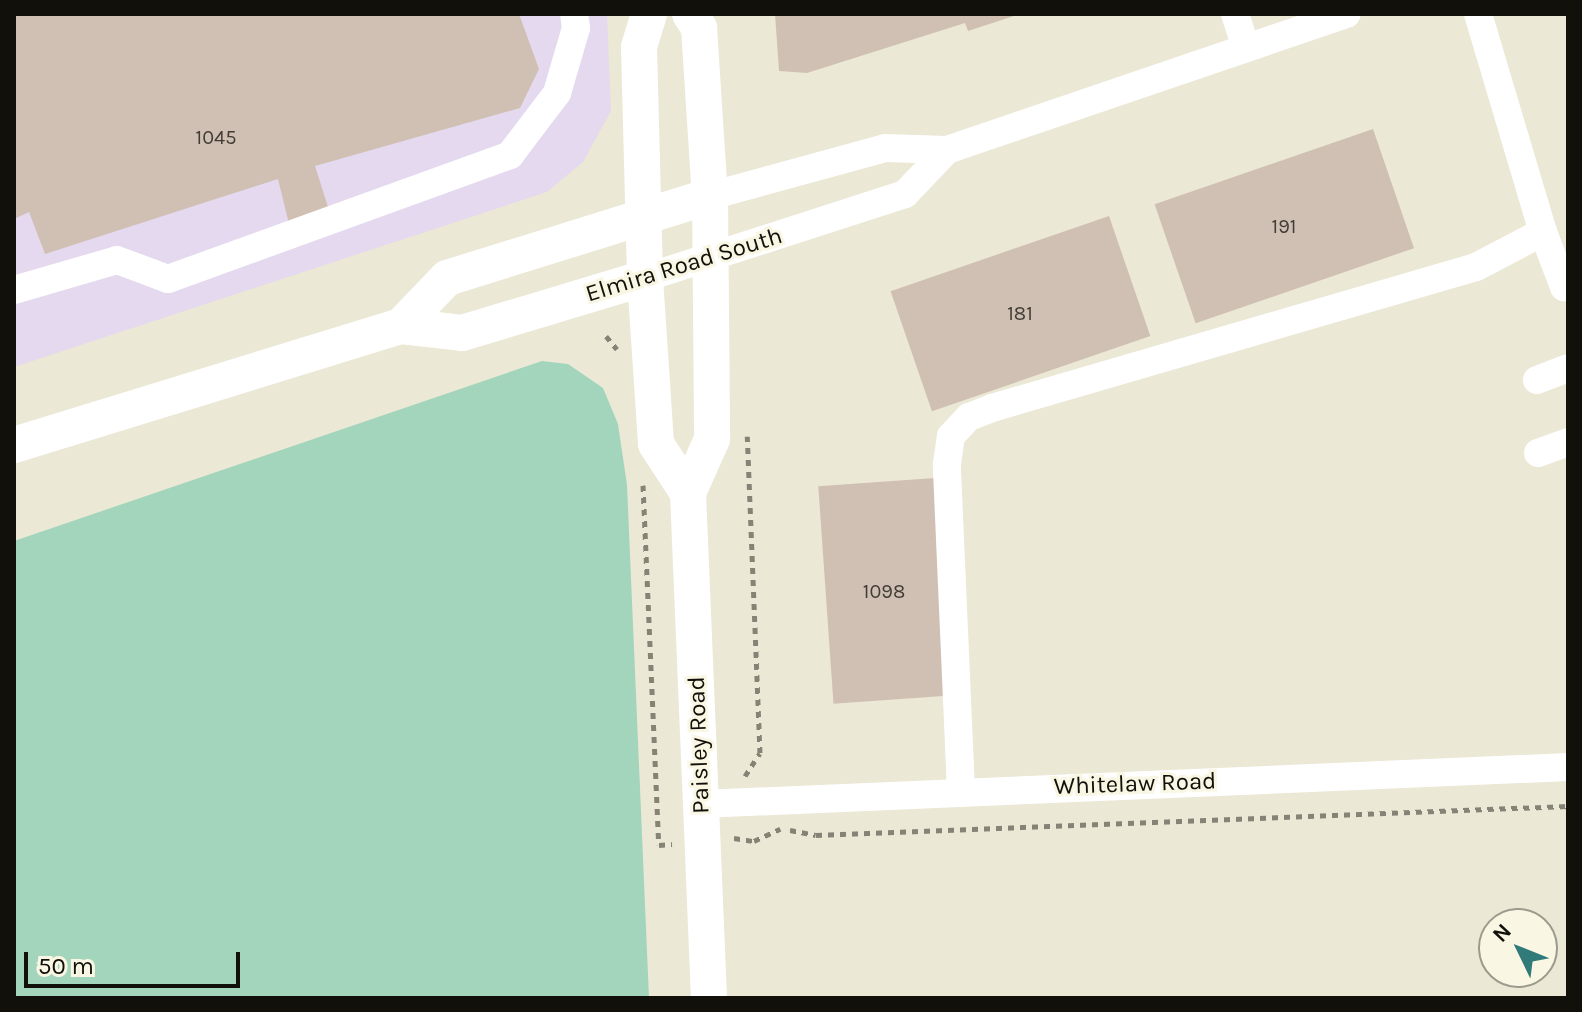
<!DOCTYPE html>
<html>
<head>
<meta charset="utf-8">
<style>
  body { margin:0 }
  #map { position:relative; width:1582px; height:1012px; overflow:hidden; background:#ece8d6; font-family:Karla,sans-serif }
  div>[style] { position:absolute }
  .commercial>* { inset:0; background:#e4d9ee }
  .green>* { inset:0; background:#a2d5bc }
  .building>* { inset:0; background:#d0c0b4; transform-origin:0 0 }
  .path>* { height:5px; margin-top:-2.5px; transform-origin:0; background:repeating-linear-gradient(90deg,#858276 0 6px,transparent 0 12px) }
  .minor>* { height:28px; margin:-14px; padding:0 14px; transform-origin:14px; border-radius:14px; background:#fff }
  .major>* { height:36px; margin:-18px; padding:0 18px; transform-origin:18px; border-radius:18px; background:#fff }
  span { translate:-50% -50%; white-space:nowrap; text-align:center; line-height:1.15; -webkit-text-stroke:6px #f9f6e3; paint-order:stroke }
  .number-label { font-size:20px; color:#413c34 }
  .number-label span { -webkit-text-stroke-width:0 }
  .street-label { font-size:24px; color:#11100a }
  .frame { position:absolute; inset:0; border:16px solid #11100a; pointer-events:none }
  .north { position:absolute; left:1478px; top:908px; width:80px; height:80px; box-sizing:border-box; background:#f9f6e3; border:2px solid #9c9a8c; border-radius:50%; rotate:313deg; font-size:22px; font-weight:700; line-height:32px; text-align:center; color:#11100a }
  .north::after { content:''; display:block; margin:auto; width:28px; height:36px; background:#307a7a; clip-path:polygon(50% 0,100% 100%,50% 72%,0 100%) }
  .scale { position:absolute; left:24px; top:952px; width:216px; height:36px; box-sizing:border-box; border:4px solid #11100a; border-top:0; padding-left:10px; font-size:24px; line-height:28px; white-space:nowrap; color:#11100a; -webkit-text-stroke:6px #f9f6e3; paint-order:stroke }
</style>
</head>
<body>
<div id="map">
  <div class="commercial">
    <div style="clip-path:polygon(14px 14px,607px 14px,611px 111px,583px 162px,547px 192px,14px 367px)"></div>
  </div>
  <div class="green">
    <div style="clip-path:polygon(542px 361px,568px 364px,603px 388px,618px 424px,627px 485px,649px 998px,14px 998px,14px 541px)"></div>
  </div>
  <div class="building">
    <div style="clip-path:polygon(14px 14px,519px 14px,539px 69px,520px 108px,315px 166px,329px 210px,289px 224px,278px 179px,45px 254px,29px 212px,14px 219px)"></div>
    <div style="clip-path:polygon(775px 14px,1017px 14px,1017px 15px,968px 31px,965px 23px,807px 73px,779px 71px)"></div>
    <div style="left:1373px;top:129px;width:126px;height:231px;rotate:71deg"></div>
    <div style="left:1109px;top:216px;width:127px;height:231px;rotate:71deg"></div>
    <div style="left:935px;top:478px;width:218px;height:117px;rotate:86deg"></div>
  </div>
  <div class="path">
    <div style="left:606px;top:336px;width:17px;rotate:50deg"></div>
    <div style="left:643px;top:485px;width:360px;rotate:87.5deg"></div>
    <div style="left:659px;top:845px;width:13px;rotate:-4deg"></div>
    <div style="left:745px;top:776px;width:27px;rotate:-57deg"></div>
    <div style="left:760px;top:753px;width:317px;rotate:-92.3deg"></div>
    <div style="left:790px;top:830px;width:26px;rotate:11deg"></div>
    <div style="left:816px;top:835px;width:753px;rotate:-2.21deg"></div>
    <div style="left:734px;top:838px;width:20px;rotate:9deg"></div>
    <div style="left:754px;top:841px;width:29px;rotate:-25deg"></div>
  </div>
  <div class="minor">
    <div style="left:1235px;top:14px;width:36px;rotate:72deg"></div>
    <div style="left:710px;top:196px;width:181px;rotate:-15.3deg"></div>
    <div style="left:885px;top:148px;width:62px;rotate:1.8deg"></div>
    <div style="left:947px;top:150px;width:422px;rotate:-18.8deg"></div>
    <div style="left:1543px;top:232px;width:59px;rotate:69.1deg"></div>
    <div style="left:1564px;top:287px;width:4px;rotate:-14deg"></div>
    <div style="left:645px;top:278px;width:273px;rotate:-17.9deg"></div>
    <div style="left:905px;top:194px;width:61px;rotate:-46.3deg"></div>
    <div style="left:14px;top:290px;width:107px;rotate:-16.2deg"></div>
    <div style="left:117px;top:260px;width:54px;rotate:20.4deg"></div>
    <div style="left:168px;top:279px;width:364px;rotate:-19.9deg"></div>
    <div style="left:510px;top:155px;width:78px;rotate:-52.8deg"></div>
    <div style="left:557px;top:93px;width:68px;rotate:-73.7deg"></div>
    <div style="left:576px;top:28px;width:14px;rotate:-98deg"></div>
    <div style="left:1537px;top:380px;width:33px;rotate:-21deg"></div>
    <div style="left:1538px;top:453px;width:32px;rotate:-20deg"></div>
    <div style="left:961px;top:791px;width:327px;rotate:-92.5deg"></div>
    <div style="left:947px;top:464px;width:28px;rotate:-82deg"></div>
    <div style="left:951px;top:436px;width:26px;rotate:-47deg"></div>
    <div style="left:969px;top:417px;width:25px;rotate:-21deg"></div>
    <div style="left:992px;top:408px;width:504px;rotate:-16.24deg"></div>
    <div style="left:1476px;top:267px;width:76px;rotate:-27.6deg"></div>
    <div style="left:1543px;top:232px;width:227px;rotate:-106.6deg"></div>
    <div style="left:701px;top:804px;width:868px;rotate:-2.44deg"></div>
  </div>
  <div class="major">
    <div style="left:649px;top:14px;width:34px;rotate:107deg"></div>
    <div style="left:639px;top:47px;width:231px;rotate:88.5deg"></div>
    <div style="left:645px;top:278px;width:166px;rotate:86.2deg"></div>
    <div style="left:656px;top:444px;width:59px;rotate:56.9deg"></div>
    <div style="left:690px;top:14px;width:17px;rotate:57deg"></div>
    <div style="left:699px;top:28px;width:168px;rotate:86.3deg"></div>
    <div style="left:710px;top:196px;width:243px;rotate:89.5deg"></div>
    <div style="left:712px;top:439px;width:59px;rotate:114deg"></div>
    <div style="left:688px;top:493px;width:505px;rotate:87.62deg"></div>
    <div style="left:401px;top:326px;width:66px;rotate:-46.2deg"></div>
    <div style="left:447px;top:278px;width:275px;rotate:-17.3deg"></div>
    <div style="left:14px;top:445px;width:405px;rotate:-17.1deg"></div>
    <div style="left:401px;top:326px;width:61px;rotate:6.5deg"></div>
    <div style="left:462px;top:333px;width:191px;rotate:-16.7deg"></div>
  </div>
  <div class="number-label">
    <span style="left:216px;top:137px">1045</span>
    <span style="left:1284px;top:226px">191</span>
    <span style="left:1020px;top:313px">181</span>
    <span style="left:884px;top:591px">1098</span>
  </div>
  <div class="street-label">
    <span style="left:684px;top:265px;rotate:-17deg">Elmira Road South</span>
    <span style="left:699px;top:745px;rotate:-92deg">Paisley Road</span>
    <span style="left:1135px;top:784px;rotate:-2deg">Whitelaw Road</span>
  </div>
  <div class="frame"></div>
  <div class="north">N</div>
  <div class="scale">50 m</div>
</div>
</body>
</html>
